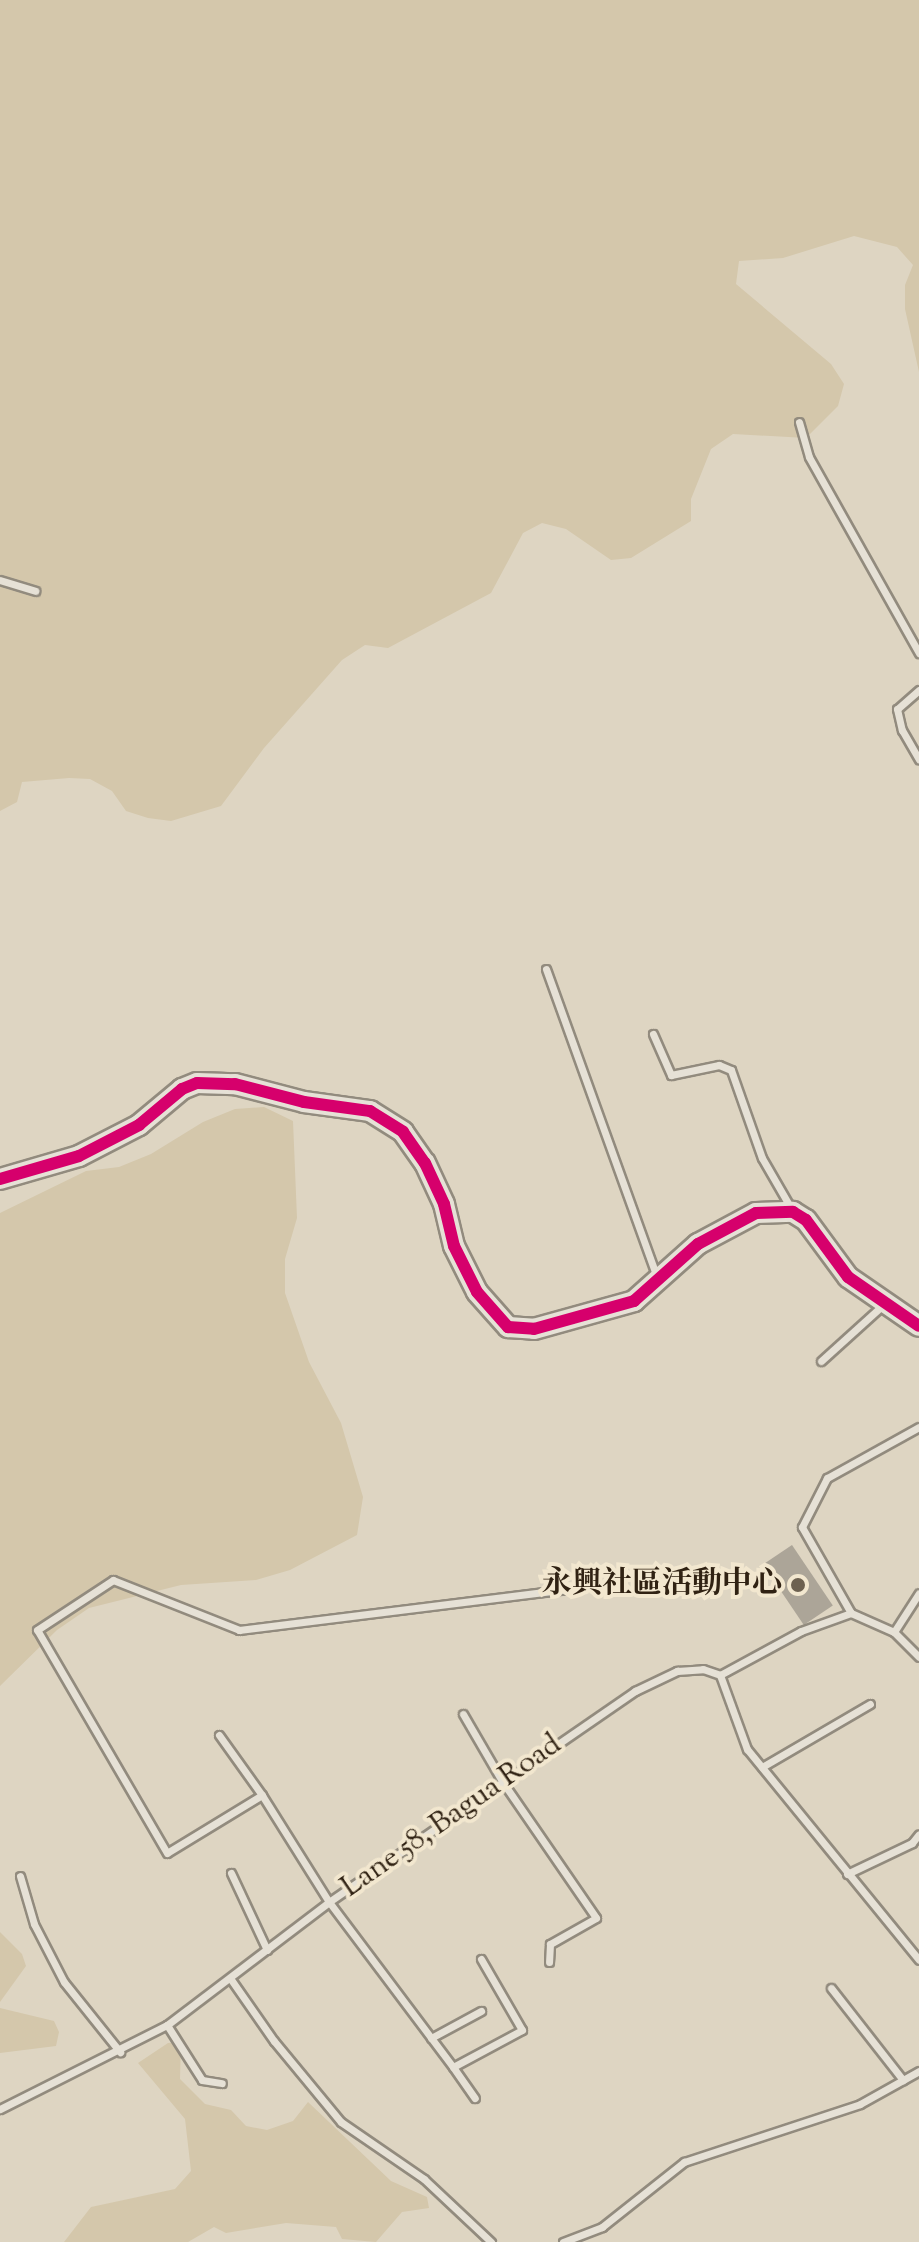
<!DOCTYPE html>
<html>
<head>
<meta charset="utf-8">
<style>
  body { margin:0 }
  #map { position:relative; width:919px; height:2242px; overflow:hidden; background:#ded5c2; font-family:"Sorts Mill Goudy","Noto Serif TC",serif }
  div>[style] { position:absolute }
  .green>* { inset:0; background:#d4c7ab }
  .building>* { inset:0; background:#aca598; transform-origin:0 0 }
  .roads { filter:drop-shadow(2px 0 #928b7e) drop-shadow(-2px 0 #928b7e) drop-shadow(0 2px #928b7e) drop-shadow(0 -2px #928b7e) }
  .lane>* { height:7px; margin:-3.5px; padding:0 3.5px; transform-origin:3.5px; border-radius:3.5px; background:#e6e1d6 }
  .secondary>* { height:20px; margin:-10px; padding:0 10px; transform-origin:10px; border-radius:10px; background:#e6e1d6 }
  .cycleway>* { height:12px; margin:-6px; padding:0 6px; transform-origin:6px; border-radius:6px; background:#d6006c }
  .dots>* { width:22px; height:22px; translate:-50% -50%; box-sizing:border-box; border:4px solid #f2e7cf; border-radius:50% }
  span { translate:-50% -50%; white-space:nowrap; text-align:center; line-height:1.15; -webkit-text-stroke:8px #f2e7cf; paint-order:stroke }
  .poi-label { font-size:30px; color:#302213; font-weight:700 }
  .right { translate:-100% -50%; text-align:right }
  .street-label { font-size:30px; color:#302213 }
</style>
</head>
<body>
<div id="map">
  <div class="green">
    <div style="clip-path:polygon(0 0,919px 0,919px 372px,905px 309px,905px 285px,913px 265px,897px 247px,854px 236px,783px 258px,739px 261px,736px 284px,831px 364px,844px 384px,838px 406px,806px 438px,733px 434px,711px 449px,691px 499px,691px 521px,631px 558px,611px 560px,566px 529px,542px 523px,523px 533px,491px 593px,388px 648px,365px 645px,342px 660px,264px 748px,221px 806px,171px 821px,148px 818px,126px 811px,112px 791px,90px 779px,69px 778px,22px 782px,17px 802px,0 811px)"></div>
    <div style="clip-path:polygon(264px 1107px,293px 1121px,297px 1218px,285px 1259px,285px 1293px,309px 1362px,341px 1423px,363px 1497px,357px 1535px,290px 1570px,256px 1580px,181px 1585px,89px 1608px,57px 1630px,0 1686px,0 1213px,86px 1171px,119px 1167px,151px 1154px,203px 1122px,235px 1109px)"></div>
    <div style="clip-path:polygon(0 1932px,22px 1954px,26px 1966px,0 2002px)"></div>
    <div style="clip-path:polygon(0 2008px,54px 2021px,59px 2032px,56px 2046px,0 2053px)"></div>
    <div style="clip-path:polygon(181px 2042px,180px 2079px,205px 2104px,231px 2110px,246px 2126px,267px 2130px,293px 2121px,308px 2102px,391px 2181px,427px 2197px,429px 2208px,402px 2212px,376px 2242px,342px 2239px,336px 2227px,286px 2223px,226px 2233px,214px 2227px,188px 2242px,64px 2242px,91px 2207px,175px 2189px,191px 2171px,185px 2119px,138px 2063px,168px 2043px)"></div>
  </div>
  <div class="building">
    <div style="left:792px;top:1545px;width:73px;height:35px;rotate:56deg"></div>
  </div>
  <div class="roads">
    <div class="lane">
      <div style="left:799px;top:422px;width:36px;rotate:74deg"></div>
      <div style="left:809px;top:457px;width:225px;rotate:60.7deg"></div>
      <div style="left:0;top:580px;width:37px;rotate:17deg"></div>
      <div style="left:919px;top:690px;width:29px;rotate:139deg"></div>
      <div style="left:897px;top:709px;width:22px;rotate:77deg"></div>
      <div style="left:902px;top:730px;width:34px;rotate:60deg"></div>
      <div style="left:546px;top:969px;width:328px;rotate:70.2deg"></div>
      <div style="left:653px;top:1034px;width:45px;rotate:66.3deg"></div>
      <div style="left:671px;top:1075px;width:49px;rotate:-11.8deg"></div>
      <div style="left:719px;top:1065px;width:13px;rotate:23deg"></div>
      <div style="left:731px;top:1070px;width:93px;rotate:70.6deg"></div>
      <div style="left:762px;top:1158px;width:60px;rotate:60deg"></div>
      <div style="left:821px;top:1361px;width:85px;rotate:-42.1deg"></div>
      <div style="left:851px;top:1613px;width:99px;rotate:-119.7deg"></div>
      <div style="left:802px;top:1527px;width:55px;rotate:-63deg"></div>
      <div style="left:827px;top:1478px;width:105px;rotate:-29deg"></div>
      <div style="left:894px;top:1632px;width:46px;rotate:-57.3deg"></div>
      <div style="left:720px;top:1675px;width:79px;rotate:70deg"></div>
      <div style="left:747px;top:1749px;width:272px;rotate:50.8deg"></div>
      <div style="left:463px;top:1714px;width:78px;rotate:59.8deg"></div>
      <div style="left:502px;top:1781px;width:166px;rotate:55.5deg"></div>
      <div style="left:596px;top:1918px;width:53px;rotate:150.5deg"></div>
      <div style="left:550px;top:1944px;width:18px;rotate:93deg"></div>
      <div style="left:219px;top:1735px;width:74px;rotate:54.4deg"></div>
      <div style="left:762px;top:1767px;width:125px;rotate:-30.3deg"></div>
      <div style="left:231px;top:1873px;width:85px;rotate:64.9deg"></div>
      <div style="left:847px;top:1874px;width:72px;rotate:-25.5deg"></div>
      <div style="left:912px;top:1843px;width:11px;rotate:-52deg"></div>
      <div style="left:20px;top:1876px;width:50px;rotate:73.7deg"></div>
      <div style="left:34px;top:1924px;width:65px;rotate:62.7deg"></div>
      <div style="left:64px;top:1982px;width:90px;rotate:51.3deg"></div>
      <div style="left:481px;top:1959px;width:82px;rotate:60deg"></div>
      <div style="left:522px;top:2030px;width:78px;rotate:151.8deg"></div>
      <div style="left:453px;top:2067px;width:206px;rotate:-126.9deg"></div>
      <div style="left:329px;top:1902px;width:126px;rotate:-122.1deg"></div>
      <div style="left:262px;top:1795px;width:111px;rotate:148.6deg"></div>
      <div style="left:167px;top:1853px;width:258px;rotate:-120.2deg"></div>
      <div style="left:37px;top:1630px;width:91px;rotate:-33.3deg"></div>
      <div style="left:113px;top:1580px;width:136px;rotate:21.6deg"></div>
      <div style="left:239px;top:1630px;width:356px;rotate:-7.1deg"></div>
      <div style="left:230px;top:1978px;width:77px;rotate:55.1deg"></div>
      <div style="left:274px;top:2041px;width:105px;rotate:50.4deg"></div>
      <div style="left:341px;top:2122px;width:101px;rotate:34.5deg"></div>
      <div style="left:424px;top:2179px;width:92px;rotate:43.2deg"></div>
      <div style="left:831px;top:1988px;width:117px;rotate:52deg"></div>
      <div style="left:167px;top:2025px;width:65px;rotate:57.5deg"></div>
      <div style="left:202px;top:2080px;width:20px;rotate:9deg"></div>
      <div style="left:431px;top:2038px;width:57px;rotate:-28.4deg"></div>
      <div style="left:453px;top:2067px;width:38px;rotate:55deg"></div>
      <div style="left:0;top:2109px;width:187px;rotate:-26.7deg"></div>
      <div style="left:167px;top:2025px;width:203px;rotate:-37.2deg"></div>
      <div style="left:329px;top:1902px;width:372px;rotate:-34.6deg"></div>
      <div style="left:635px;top:1691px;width:47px;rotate:-25.5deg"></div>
      <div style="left:677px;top:1671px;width:26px;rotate:-4deg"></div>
      <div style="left:703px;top:1669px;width:18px;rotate:19deg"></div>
      <div style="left:720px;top:1675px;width:92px;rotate:-28.5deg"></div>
      <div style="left:801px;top:1631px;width:53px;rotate:-19.8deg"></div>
      <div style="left:851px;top:1613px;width:47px;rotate:23.8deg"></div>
      <div style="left:894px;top:1632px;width:35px;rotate:45deg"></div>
      <div style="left:563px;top:2242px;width:42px;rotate:-21deg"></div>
      <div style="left:602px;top:2227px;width:105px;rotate:-38.4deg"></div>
      <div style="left:684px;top:2162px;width:185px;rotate:-18.2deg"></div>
      <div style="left:860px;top:2104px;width:68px;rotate:-29.2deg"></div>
    </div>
    <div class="secondary">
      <div style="left:0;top:1179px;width:82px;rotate:-16.2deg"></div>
      <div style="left:79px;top:1156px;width:68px;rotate:-27.3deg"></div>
      <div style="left:139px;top:1125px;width:56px;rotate:-39.9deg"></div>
      <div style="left:182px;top:1089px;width:16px;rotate:-22deg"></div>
      <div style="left:197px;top:1083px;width:38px;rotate:2deg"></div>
      <div style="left:235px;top:1084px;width:71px;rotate:14.6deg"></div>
      <div style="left:304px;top:1102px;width:67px;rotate:7.8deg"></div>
      <div style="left:370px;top:1111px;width:39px;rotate:32deg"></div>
      <div style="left:403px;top:1132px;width:38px;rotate:55deg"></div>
      <div style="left:425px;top:1163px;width:45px;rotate:65.1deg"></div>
      <div style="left:444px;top:1204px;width:43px;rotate:76.6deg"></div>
      <div style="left:454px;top:1246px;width:51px;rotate:63.4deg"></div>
      <div style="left:477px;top:1292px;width:47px;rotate:48.5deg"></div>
      <div style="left:508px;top:1327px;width:26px;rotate:4deg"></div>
      <div style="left:534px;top:1329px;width:104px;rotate:-15.6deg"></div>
      <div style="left:634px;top:1301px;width:86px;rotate:-41.7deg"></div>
      <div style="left:698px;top:1244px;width:66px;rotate:-28.1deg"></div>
      <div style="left:756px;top:1213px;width:37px;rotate:-2deg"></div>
      <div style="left:793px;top:1212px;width:15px;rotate:32deg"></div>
      <div style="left:806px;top:1220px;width:71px;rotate:53.6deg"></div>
      <div style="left:848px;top:1277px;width:86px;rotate:34.6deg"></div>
    </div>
  </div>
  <div class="cycleway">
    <div style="left:0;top:1179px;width:82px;rotate:-16.2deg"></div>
    <div style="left:79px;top:1156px;width:68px;rotate:-27.3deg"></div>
    <div style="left:139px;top:1125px;width:56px;rotate:-39.9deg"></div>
    <div style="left:182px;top:1089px;width:16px;rotate:-22deg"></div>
    <div style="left:197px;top:1083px;width:38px;rotate:2deg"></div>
    <div style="left:235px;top:1084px;width:71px;rotate:14.6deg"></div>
    <div style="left:304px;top:1102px;width:67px;rotate:7.8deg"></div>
    <div style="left:370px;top:1111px;width:39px;rotate:32deg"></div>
    <div style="left:403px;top:1132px;width:38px;rotate:55deg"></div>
    <div style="left:425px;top:1163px;width:45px;rotate:65.1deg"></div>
    <div style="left:444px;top:1204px;width:43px;rotate:76.6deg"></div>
    <div style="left:454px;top:1246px;width:51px;rotate:63.4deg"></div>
    <div style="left:477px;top:1292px;width:47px;rotate:48.5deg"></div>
    <div style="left:508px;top:1327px;width:26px;rotate:4deg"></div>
    <div style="left:534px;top:1329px;width:104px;rotate:-15.6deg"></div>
    <div style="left:634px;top:1301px;width:86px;rotate:-41.7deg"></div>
    <div style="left:698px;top:1244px;width:66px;rotate:-28.1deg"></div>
    <div style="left:756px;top:1213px;width:37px;rotate:-2deg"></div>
    <div style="left:793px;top:1212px;width:15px;rotate:32deg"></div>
    <div style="left:806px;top:1220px;width:71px;rotate:53.6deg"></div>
    <div style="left:848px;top:1277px;width:86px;rotate:34.6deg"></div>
  </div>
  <div class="dots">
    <div style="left:798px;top:1585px;background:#6d6150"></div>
  </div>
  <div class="poi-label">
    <span class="right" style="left:782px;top:1585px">永興社區活動中心</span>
  </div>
  <div class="street-label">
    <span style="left:452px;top:1817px;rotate:-35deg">Lane 58, Bagua Road</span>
  </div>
</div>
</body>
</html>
